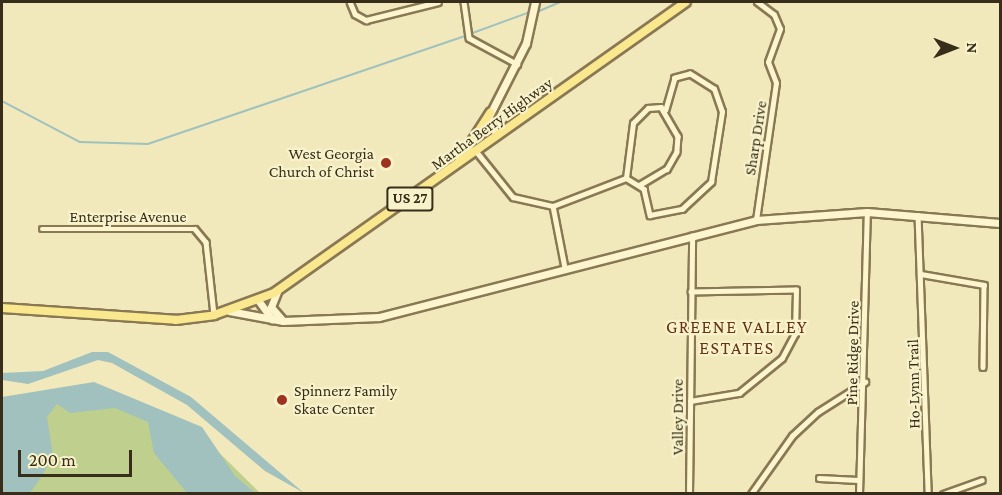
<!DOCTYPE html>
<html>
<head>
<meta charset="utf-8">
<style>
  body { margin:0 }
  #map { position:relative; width:1002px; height:495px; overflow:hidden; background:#f1e9bb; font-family:"Crimson Pro",serif }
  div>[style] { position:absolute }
  .green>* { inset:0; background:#becf8e }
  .water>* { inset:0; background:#a0c1bd }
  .stream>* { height:1.5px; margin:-0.75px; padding:0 0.75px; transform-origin:0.75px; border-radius:0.75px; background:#a0c1bd }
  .roads { filter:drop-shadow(2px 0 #897854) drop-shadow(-2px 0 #897854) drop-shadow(0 2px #897854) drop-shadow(0 -2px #897854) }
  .street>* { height:4.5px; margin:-2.25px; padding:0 2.25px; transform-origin:2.25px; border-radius:2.25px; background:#fcf5ce }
  .secondary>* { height:7px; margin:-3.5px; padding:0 3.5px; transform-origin:3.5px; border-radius:3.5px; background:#fcf5ce }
  .primary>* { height:8px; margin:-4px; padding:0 4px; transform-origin:4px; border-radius:4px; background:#f9e88e }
  .dots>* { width:16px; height:16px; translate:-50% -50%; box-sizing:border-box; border:3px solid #f8f2cb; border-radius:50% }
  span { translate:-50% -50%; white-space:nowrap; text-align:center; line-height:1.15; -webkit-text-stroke:4.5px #f8f2cb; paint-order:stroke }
  .shield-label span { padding:2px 4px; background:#f8f2cb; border:2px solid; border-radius:4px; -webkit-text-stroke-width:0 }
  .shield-label { font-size:15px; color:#372d1a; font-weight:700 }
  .street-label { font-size:16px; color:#372d1a }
  .poi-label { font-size:16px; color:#372d1a }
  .right { translate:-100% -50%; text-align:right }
  .left { translate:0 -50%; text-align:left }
  .neighbourhood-label { font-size:18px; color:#673316; letter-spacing:1.5px }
  .frame { position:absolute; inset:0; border:3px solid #372d1a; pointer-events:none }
  .north { position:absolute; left:924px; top:18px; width:60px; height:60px; -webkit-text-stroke:4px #f8f2cb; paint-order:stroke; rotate:90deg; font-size:16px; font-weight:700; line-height:24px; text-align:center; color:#372d1a }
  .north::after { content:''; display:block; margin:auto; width:21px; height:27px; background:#372d1a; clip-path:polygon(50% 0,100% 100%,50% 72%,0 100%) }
  .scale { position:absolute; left:18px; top:450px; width:114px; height:27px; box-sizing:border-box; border:3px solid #372d1a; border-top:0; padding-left:8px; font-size:18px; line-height:21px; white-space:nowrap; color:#372d1a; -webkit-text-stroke:4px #f8f2cb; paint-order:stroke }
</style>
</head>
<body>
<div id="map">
  <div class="green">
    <div style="clip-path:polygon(90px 383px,189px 423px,260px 493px,2px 493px,2px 403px)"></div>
  </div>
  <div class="water">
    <div style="clip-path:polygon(92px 352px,108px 352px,191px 397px,304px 493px,265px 471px,187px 405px,112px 363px,98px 360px,28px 384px,2px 380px,2px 373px,43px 371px)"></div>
    <div style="clip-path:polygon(94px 382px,202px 427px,235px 476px,255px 493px,187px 493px,154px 453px,148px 422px,115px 408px,70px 413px,57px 404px,47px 417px,53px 457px,36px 485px,29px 493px,2px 493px,2px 397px)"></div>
  </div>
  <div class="stream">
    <div style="left:537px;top:12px;width:25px;rotate:-23deg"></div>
    <div style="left:470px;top:34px;width:64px;rotate:-20.1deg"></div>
    <div style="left:2px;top:101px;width:88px;rotate:27.7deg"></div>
    <div style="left:80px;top:142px;width:68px;rotate:1.7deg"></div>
    <div style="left:148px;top:144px;width:336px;rotate:-18.8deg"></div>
  </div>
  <div class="roads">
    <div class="street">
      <div style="left:350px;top:2px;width:13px;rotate:67deg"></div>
      <div style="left:355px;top:14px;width:13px;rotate:29deg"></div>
      <div style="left:366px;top:20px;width:74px;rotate:-14deg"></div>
      <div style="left:464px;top:2px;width:36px;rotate:82deg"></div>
      <div style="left:469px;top:38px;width:55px;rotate:28.4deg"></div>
      <div style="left:476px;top:151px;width:59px;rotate:51.2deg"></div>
      <div style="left:513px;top:197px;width:41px;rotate:12.7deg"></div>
      <div style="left:553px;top:206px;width:78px;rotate:-21deg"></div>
      <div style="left:626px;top:178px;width:21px;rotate:31deg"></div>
      <div style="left:644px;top:189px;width:27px;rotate:77deg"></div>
      <div style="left:650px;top:215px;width:33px;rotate:-11deg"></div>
      <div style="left:682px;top:209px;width:40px;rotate:-43deg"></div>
      <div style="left:711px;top:182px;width:71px;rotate:-81.1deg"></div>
      <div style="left:722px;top:112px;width:24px;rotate:-109deg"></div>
      <div style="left:714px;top:89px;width:28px;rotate:-148deg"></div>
      <div style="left:690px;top:74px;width:16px;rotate:165deg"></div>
      <div style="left:675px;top:78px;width:33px;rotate:106deg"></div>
      <div style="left:626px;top:178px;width:55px;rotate:-82.7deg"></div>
      <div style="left:633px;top:123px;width:21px;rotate:-45deg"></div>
      <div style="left:648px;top:108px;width:13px;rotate:-4deg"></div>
      <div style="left:661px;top:107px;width:34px;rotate:60deg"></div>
      <div style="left:678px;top:136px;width:16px;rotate:94deg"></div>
      <div style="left:677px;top:152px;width:20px;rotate:120deg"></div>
      <div style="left:667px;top:169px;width:31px;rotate:149deg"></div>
      <div style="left:553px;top:206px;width:63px;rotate:79deg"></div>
      <div style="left:918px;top:215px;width:279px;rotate:87.9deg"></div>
      <div style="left:756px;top:220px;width:138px;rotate:-81.7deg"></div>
      <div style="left:776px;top:83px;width:22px;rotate:-111deg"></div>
      <div style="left:768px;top:62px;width:35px;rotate:-70deg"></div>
      <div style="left:780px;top:29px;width:15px;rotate:-113deg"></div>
      <div style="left:774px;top:15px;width:21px;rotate:-143deg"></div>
      <div style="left:42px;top:229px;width:153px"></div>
      <div style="left:195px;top:229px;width:17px;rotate:50deg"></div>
      <div style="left:206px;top:242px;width:73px;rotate:83.7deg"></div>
      <div style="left:921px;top:274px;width:64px;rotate:9.9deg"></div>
      <div style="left:984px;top:285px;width:82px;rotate:90.7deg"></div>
      <div style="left:690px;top:401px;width:50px;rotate:-9.3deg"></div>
      <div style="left:739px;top:393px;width:55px;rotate:-39.1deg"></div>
      <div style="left:782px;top:358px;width:27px;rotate:-62deg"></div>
      <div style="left:795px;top:334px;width:44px;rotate:-88.7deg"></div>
      <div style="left:796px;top:290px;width:105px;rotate:178.9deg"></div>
      <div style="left:819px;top:478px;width:39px;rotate:3deg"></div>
      <div style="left:689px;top:494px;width:258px;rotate:-89.3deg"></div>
      <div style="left:751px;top:494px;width:71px;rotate:-54.7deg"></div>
      <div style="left:792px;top:436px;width:35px;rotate:-43deg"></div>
      <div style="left:818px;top:412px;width:56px;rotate:-32.6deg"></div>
      <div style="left:859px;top:494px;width:282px;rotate:-88.4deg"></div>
      <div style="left:943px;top:494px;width:41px;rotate:-19.7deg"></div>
    </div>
    <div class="secondary">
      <div style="left:497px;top:135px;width:19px;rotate:-118deg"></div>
      <div style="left:488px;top:118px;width:84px;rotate:-63.1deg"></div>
      <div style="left:526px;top:43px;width:42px;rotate:-77.6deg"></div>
      <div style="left:277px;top:292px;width:16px;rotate:112deg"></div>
      <div style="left:271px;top:307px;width:18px;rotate:49deg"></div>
      <div style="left:258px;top:300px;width:24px;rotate:54deg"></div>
      <div style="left:229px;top:311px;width:55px;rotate:10.5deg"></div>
      <div style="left:283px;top:321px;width:96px;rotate:-2.4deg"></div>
      <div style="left:379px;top:317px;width:389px;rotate:-14.4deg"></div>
      <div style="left:756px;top:220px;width:111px;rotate:-4.1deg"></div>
      <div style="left:867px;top:212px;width:133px;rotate:4.7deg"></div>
    </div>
    <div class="primary">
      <div style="left:460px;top:160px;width:56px;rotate:-57.4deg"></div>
      <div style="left:2px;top:308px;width:174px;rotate:3.9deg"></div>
      <div style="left:176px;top:320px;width:38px;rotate:-7deg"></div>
      <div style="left:214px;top:315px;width:64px;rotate:-20.1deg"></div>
      <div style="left:274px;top:293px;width:504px;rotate:-35.23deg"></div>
    </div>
  </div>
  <div class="dots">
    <div style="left:386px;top:163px;background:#9d321f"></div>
    <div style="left:282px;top:400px;background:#9d321f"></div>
  </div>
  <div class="shield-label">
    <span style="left:410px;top:199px">US 27</span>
  </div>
  <div class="street-label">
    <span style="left:492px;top:124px;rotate:-36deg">Martha Berry Highway</span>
    <span style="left:756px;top:138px;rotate:-81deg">Sharp Drive</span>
    <span style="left:128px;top:217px">Enterprise Avenue</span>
    <span style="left:853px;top:353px;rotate:-89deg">Pine Ridge Drive</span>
    <span style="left:914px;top:384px;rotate:-91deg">Ho-Lynn Trail</span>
    <span style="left:678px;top:417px;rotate:-90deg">Valley Drive</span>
  </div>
  <div class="poi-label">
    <span class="right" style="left:374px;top:163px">West Georgia<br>Church of Christ</span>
    <span class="left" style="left:294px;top:400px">Spinnerz Family<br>Skate Center</span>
  </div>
  <div class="neighbourhood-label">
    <span style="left:737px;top:338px">GREENE VALLEY<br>ESTATES</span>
  </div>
  <div class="frame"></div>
  <div class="north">N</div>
  <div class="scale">200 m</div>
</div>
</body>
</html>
